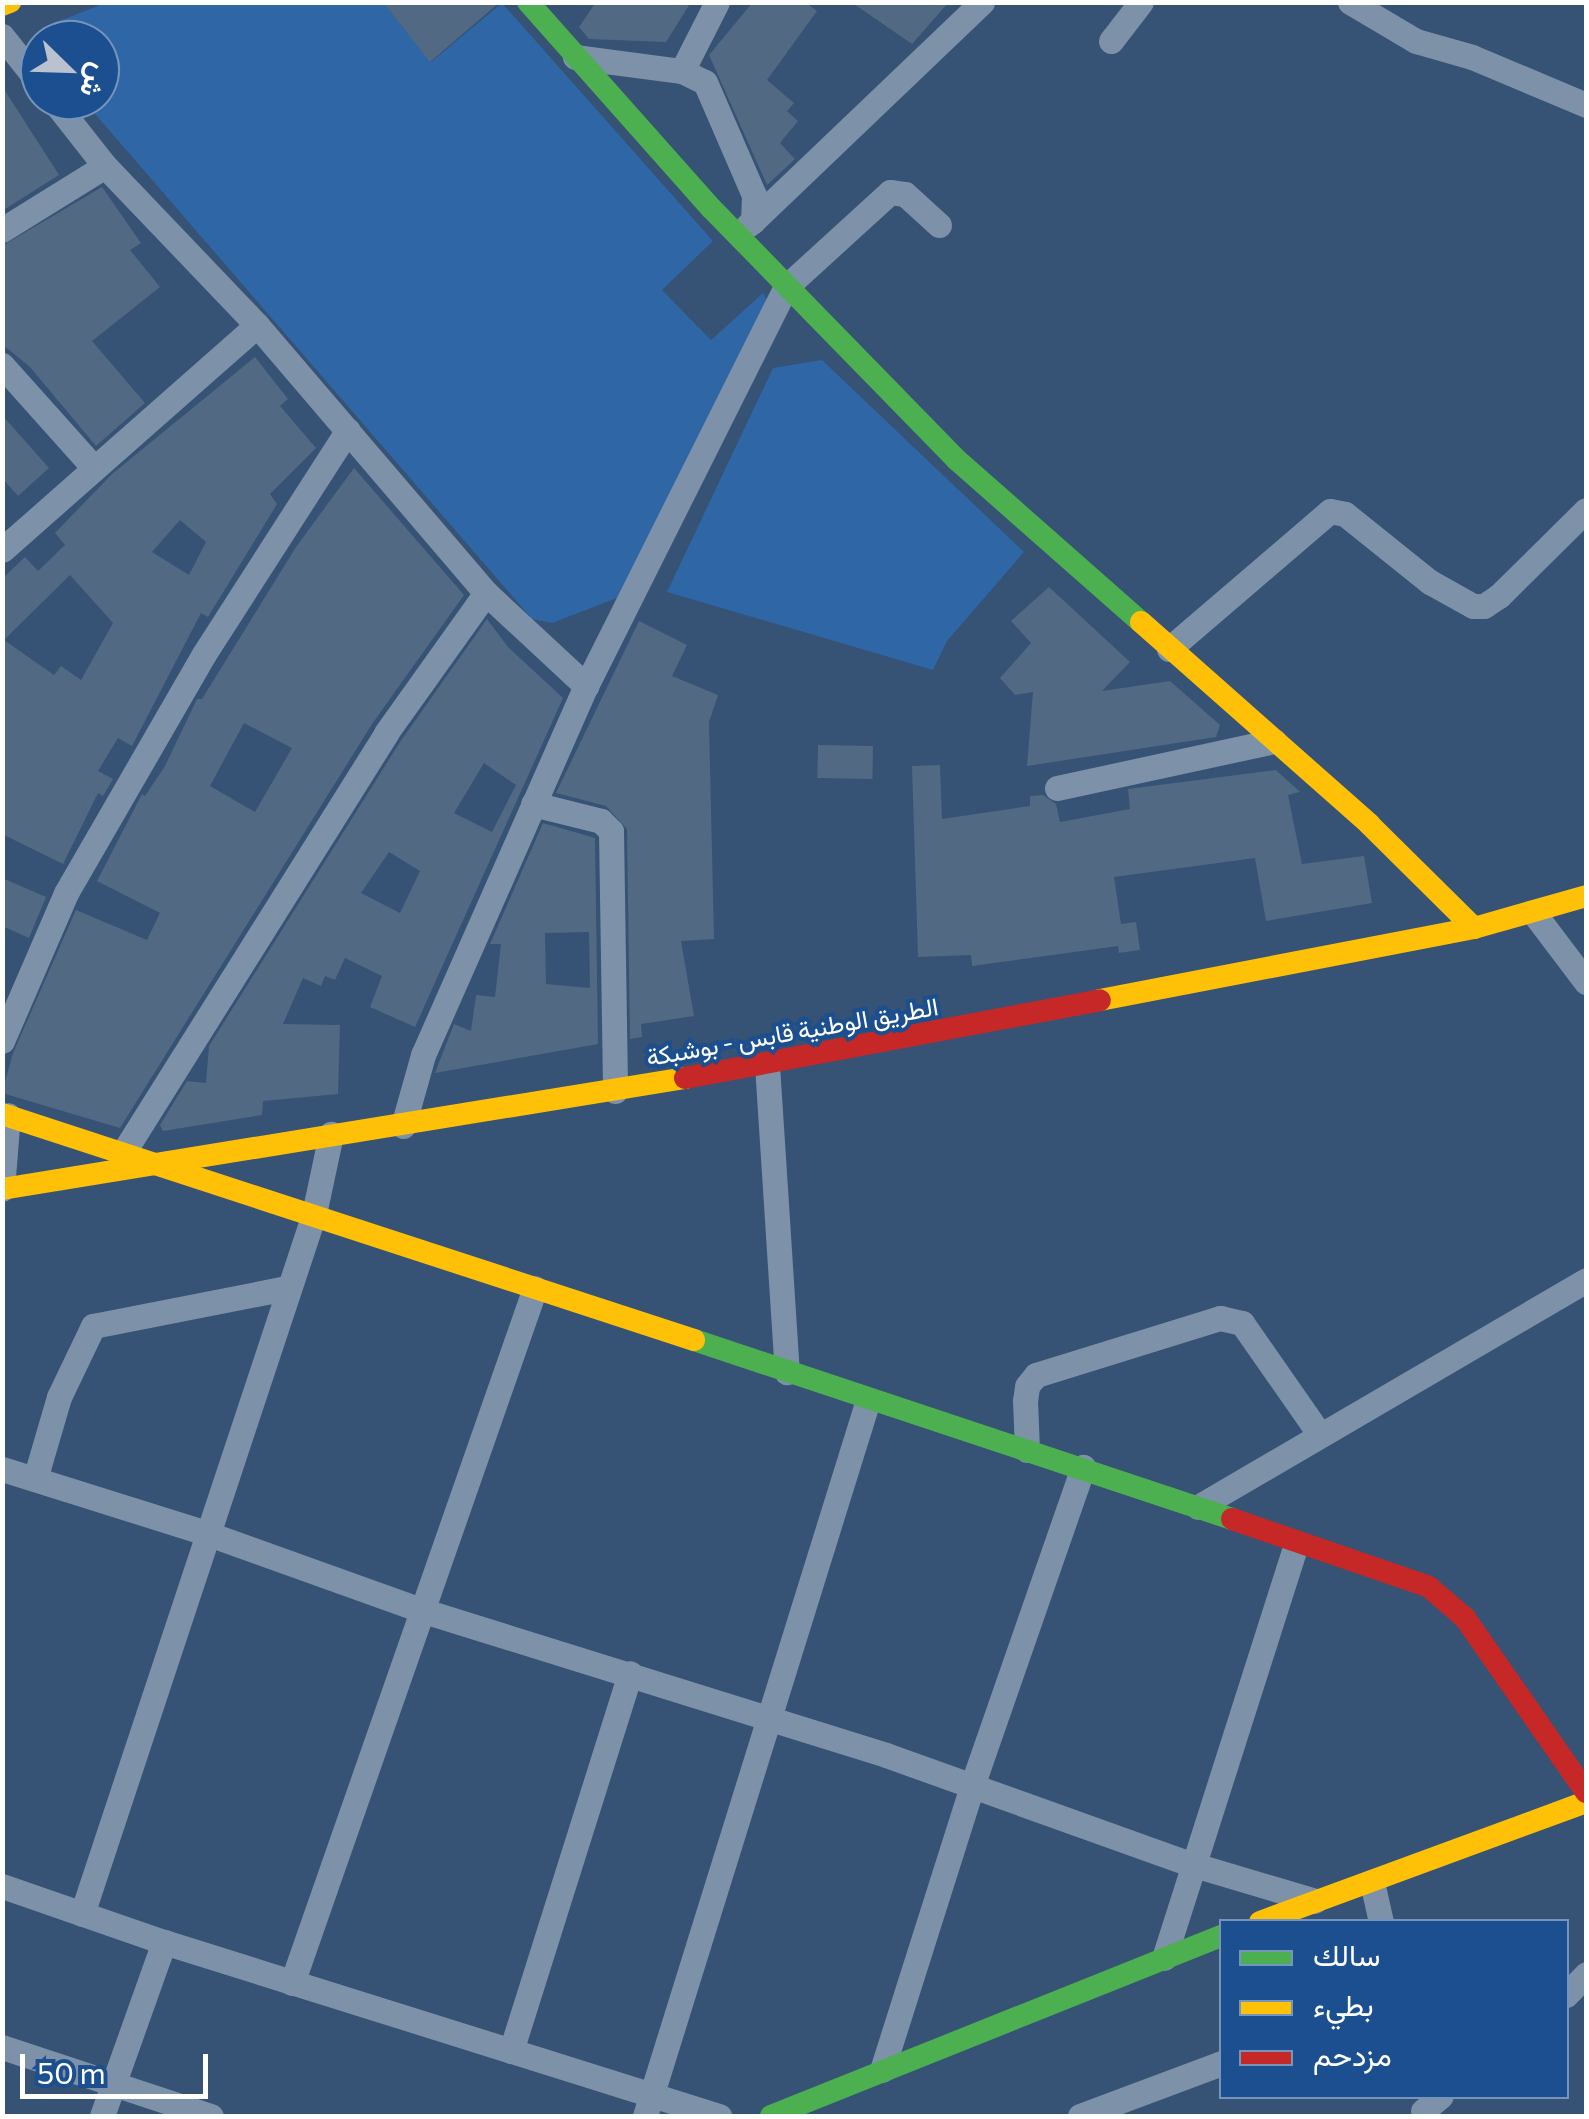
<!DOCTYPE html>
<html>
<head>
<meta charset="utf-8">
<style>
  body { margin:0 }
  #map { position:relative; width:1589px; height:2119px; overflow:hidden; background:#365274; font-family:Commissioner,Vazirmatn,sans-serif }
  div>[style] { position:absolute }
  .green>* { inset:0; background:#2f66a5 }
  .building>* { inset:0; background:#526984; transform-origin:0 0 }
  .street>* { height:25px; margin:-12.5px; padding:0 12.5px; transform-origin:12.5px; border-radius:12.5px; background:#7d92a8 }
  .fast>* { height:22px; margin:-11px; padding:0 11px; transform-origin:11px; border-radius:11px; background:#4caf50 }
  .slow>* { height:22px; margin:-11px; padding:0 11px; transform-origin:11px; border-radius:11px; background:#ffc107 }
  .jam>* { height:22px; margin:-11px; padding:0 11px; transform-origin:11px; border-radius:11px; background:#c62828 }
  span { translate:-50% -50%; white-space:nowrap; text-align:center; line-height:1.15; -webkit-text-stroke:8px #1b4f8f; paint-order:stroke }
  .street-label { font-size:25px; color:#fff }
  .frame { position:absolute; inset:0; border:5px solid #fff; pointer-events:none }
  .legend { position:absolute; left:1219px; top:1919px; width:350px; height:180px; box-sizing:border-box; background:#1b4f8f; border:2px solid #7695bc; margin:0; padding:12px 18px; list-style:none; font-size:30px; color:#fff }
  .legend li { display:flex; align-items:center; gap:20px; height:50px }
  .legend b { width:50px; border:2px solid #7695bc }
  .north { position:absolute; left:20px; top:20px; width:100px; height:100px; box-sizing:border-box; background:#1b4f8f; border:2px solid #7695bc; border-radius:50%; rotate:113deg; font-size:28px; font-weight:700; line-height:40px; text-align:center; color:#fff }
  .north::after { content:''; display:block; margin:auto; width:35px; height:45px; background:#b9c2ce; clip-path:polygon(50% 0,100% 100%,50% 72%,0 100%) }
  .scale { position:absolute; left:20px; top:2054px; width:188px; height:45px; box-sizing:border-box; border:5px solid #fff; border-top:0; padding-left:12px; font-size:30px; line-height:35px; white-space:nowrap; color:#fff; -webkit-text-stroke:8px #1b4f8f; paint-order:stroke }
</style>
</head>
<body>
<div id="map">
  <div class="green">
    <div style="clip-path:polygon(383px 2px,431px 62px,502px 3px,713px 241px,662px 290px,711px 340px,763px 293px,767px 300px,630px 593px,552px 623px,532px 619px,83px 100px,100px 100px,100px 40px,40px 40px,38px 48px,42px 28px,105px 3px)"></div>
    <div style="clip-path:polygon(822px 360px,1024px 552px,947px 641px,933px 670px,667px 592px,773px 368px)"></div>
  </div>
  <div class="building">
    <div style="clip-path:polygon(383px 2px,500px 2px,430px 62px)"></div>
    <div style="clip-path:polygon(596px 2px,691px 2px,666px 42px,589px 39px,579px 27px)"></div>
    <div style="clip-path:polygon(753px 2px,805px 2px,817px 11px,767px 80px,794px 103px,787px 111px,798px 121px,780px 143px,795px 159px,767px 185px,709px 55px)"></div>
    <div style="clip-path:polygon(851px 2px,949px 2px,912px 44px)"></div>
    <div style="clip-path:polygon(2px 86px,59px 175px,2px 211px)"></div>
    <div style="clip-path:polygon(102px 187px,141px 243px,130px 250px,160px 287px,92px 341px,145px 403px,96px 446px,30px 367px,2px 344px,2px 246px)"></div>
    <div style="clip-path:polygon(evenodd,255px 357px,288px 399px,280px 406px,316px 448px,270px 494px,277px 504px,208px 617px,201px 613px,132px 746px,118px 738px,98px 771px,113px 779px,103px 796px,98px 793px,63px 864px,2px 834px,2px 579px,25px 557px,38px 571px,65px 545px,55px 533px,112px 474px,255px 357px,180px 520px,206px 542px,189px 575px,152px 552px,180px 520px,255px 357px,70px 575px,113px 623px,81px 680px,61px 666px,54px 675px,4px 640px,70px 575px)"></div>
    <div style="clip-path:polygon(2px 415px,49px 468px,18px 496px,2px 478px)"></div>
    <div style="clip-path:polygon(evenodd,354px 468px,464px 595px,372px 724px,120px 1128px,2px 1093px,13px 1053px,76px 910px,147px 940px,160px 913px,97px 881px,142px 794px,145px 796px,165px 766px,197px 699px,202px 699px,296px 547px,354px 468px,244px 723px,292px 748px,255px 812px,210px 786px,244px 723px)"></div>
    <div style="clip-path:polygon(1049px 587px,1130px 662px,1102px 691px,1170px 681px,1220px 725px,1216px 737px,1027px 766px,1033px 692px,1015px 695px,1000px 678px,1031px 643px,1011px 621px)"></div>
    <div style="clip-path:polygon(evenodd,487px 619px,508px 647px,563px 698px,415px 1027px,370px 1007px,382px 976px,345px 958px,335px 980px,325px 976px,321px 986px,303px 978px,283px 1024px,340px 1025px,338px 1094px,263px 1101px,262px 1115px,163px 1131px,160px 1125px,187px 1081px,206px 1083px,209px 1046px,400px 742px,487px 619px,484px 763px,516px 785px,492px 832px,454px 813px,484px 763px,487px 619px,389px 852px,420px 871px,400px 913px,361px 893px,389px 852px)"></div>
    <div style="clip-path:polygon(639px 621px,687px 645px,672px 676px,718px 695px,709px 722px,714px 939px,681px 941px,694px 1016px,641px 1024px,642px 1037px,630px 1039px,627px 829px,606px 806px,556px 793px)"></div>
    <div style="left:818px;top:745px;width:55px;height:33px;rotate:1deg"></div>
    <div style="clip-path:polygon(940px 765px,942px 819px,1030px 806px,1030px 796px,1043px 795px,1056px 804px,1060px 822px,1130px 809px,1128px 789px,1276px 770px,1300px 792px,1288px 795px,1302px 864px,1364px 856px,1372px 903px,1266px 921px,1255px 858px,1114px 877px,1121px 924px,1136px 922px,1140px 950px,1119px 953px,1118px 946px,972px 966px,971px 955px,918px 957px,912px 766px)"></div>
    <div style="clip-path:polygon(evenodd,543px 823px,595px 838px,598px 1044px,435px 1073px,454px 1024px,471px 1031px,476px 995px,495px 997px,501px 944px,490px 944px,543px 823px,589px 932px,590px 988px,546px 984px,545px 933px,589px 932px)"></div>
    <div style="clip-path:polygon(2px 878px,46px 897px,29px 938px,2px 926px)"></div>
  </div>
  <div class="street">
    <div style="left:1350px;top:2px;width:77px;rotate:30.6deg"></div>
    <div style="left:1416px;top:41px;width:58px;rotate:15.9deg"></div>
    <div style="left:1472px;top:57px;width:124px;rotate:22.8deg"></div>
    <div style="left:2px;top:36px;width:61px;rotate:51.6deg"></div>
    <div style="left:1111px;top:41px;width:49px;rotate:-52.4deg"></div>
    <div style="left:575px;top:57px;width:108px;rotate:7.5deg"></div>
    <div style="left:682px;top:71px;width:25px;rotate:26deg"></div>
    <div style="left:705px;top:82px;width:123px;rotate:66.6deg"></div>
    <div style="left:754px;top:195px;width:26px;rotate:92deg"></div>
    <div style="left:753px;top:221px;width:6px;rotate:141deg"></div>
    <div style="left:682px;top:71px;width:77px;rotate:-63.1deg"></div>
    <div style="left:53px;top:100px;width:84px;rotate:51.8deg"></div>
    <div style="left:105px;top:166px;width:220px;rotate:46.3deg"></div>
    <div style="left:257px;top:325px;width:353px;rotate:49.5deg"></div>
    <div style="left:486px;top:593px;width:137px;rotate:42.9deg"></div>
    <div style="left:753px;top:221px;width:317px;rotate:-43.7deg"></div>
    <div style="left:2px;top:230px;width:121px;rotate:-31.9deg"></div>
    <div style="left:2px;top:365px;width:138px;rotate:48.2deg"></div>
    <div style="left:2px;top:550px;width:340px;rotate:-41.4deg"></div>
    <div style="left:1169px;top:649px;width:212px;rotate:-40.6deg"></div>
    <div style="left:1330px;top:511px;width:15px;rotate:11deg"></div>
    <div style="left:1345px;top:514px;width:109px;rotate:38.7deg"></div>
    <div style="left:1430px;top:582px;width:49px;rotate:29.2deg"></div>
    <div style="left:1473px;top:606px;width:11px"></div>
    <div style="left:1484px;top:606px;width:18px;rotate:-34deg"></div>
    <div style="left:1499px;top:596px;width:122px;rotate:-44.7deg"></div>
    <div style="left:1057px;top:788px;width:222px;rotate:-12.2deg"></div>
    <div style="left:533px;top:804px;width:70px;rotate:14deg"></div>
    <div style="left:601px;top:821px;width:14px;rotate:45deg"></div>
    <div style="left:611px;top:831px;width:260px;rotate:89.1deg"></div>
    <div style="left:1533px;top:912px;width:88px;rotate:52.9deg"></div>
    <div style="left:2px;top:1041px;width:161px;rotate:-66.6deg"></div>
    <div style="left:66px;top:893px;width:276px;rotate:-60deg"></div>
    <div style="left:204px;top:654px;width:266px;rotate:-57.3deg"></div>
    <div style="left:767px;top:1065px;width:308px;rotate:86.3deg"></div>
    <div style="left:403px;top:1126px;width:74px;rotate:-74.3deg"></div>
    <div style="left:423px;top:1055px;width:403px;rotate:-66.2deg"></div>
    <div style="left:586px;top:686px;width:446px;rotate:-63.4deg"></div>
    <div style="left:786px;top:287px;width:141px;rotate:-42.4deg"></div>
    <div style="left:890px;top:192px;width:15px;rotate:8deg"></div>
    <div style="left:905px;top:194px;width:46px;rotate:42.4deg"></div>
    <div style="left:123px;top:1153px;width:496px;rotate:-57.9deg"></div>
    <div style="left:386px;top:733px;width:172px;rotate:-54.5deg"></div>
    <div style="left:2px;top:1189px;width:74px;rotate:-85.4deg"></div>
    <div style="left:1027px;top:1450px;width:49px;rotate:-92.3deg"></div>
    <div style="left:1025px;top:1401px;width:15px;rotate:-82deg"></div>
    <div style="left:1027px;top:1386px;width:14px;rotate:-51deg"></div>
    <div style="left:1036px;top:1375px;width:193px;rotate:-17.2deg"></div>
    <div style="left:1220px;top:1318px;width:23px;rotate:13deg"></div>
    <div style="left:1242px;top:1323px;width:136px;rotate:55.1deg"></div>
    <div style="left:2px;top:1469px;width:214px;rotate:17.4deg"></div>
    <div style="left:206px;top:1533px;width:232px;rotate:19.7deg"></div>
    <div style="left:424px;top:1611px;width:484px;rotate:17.3deg"></div>
    <div style="left:886px;top:1755px;width:324px;rotate:19.7deg"></div>
    <div style="left:1191px;top:1864px;width:129px;rotate:16.6deg"></div>
    <div style="left:35px;top:1479px;width:85px;rotate:-73.7deg"></div>
    <div style="left:59px;top:1397px;width:79px;rotate:-64.4deg"></div>
    <div style="left:93px;top:1326px;width:198px;rotate:-11.1deg"></div>
    <div style="left:1198px;top:1507px;width:450px;rotate:-30.3deg"></div>
    <div style="left:1372px;top:1882px;width:41px;rotate:77.3deg"></div>
    <div style="left:2px;top:1886px;width:171px;rotate:19.1deg"></div>
    <div style="left:164px;top:1942px;width:582px;rotate:17.41deg"></div>
    <div style="left:82px;top:1914px;width:737px;rotate:-71.66deg"></div>
    <div style="left:314px;top:1214px;width:82px;rotate:-78deg"></div>
    <div style="left:1164px;top:1958px;width:435px;rotate:-72.3deg"></div>
    <div style="left:292px;top:1983px;width:736px;rotate:-70.73deg"></div>
    <div style="left:1566px;top:1995px;width:29px;rotate:-46deg"></div>
    <div style="left:2px;top:2047px;width:220px;rotate:18.3deg"></div>
    <div style="left:511px;top:2051px;width:396px;rotate:-72.5deg"></div>
    <div style="left:882px;top:2070px;width:298px;rotate:-72.4deg"></div>
    <div style="left:972px;top:1786px;width:338px;rotate:-70.8deg"></div>
    <div style="left:1423px;top:2111px;width:23px;rotate:-40deg"></div>
    <div style="left:102px;top:2116px;width:185px;rotate:-70.4deg"></div>
    <div style="left:645px;top:2116px;width:750px;rotate:-72.7deg"></div>
    <div style="left:1080px;top:2116px;width:152px;rotate:-20.5deg"></div>
  </div>
  <div class="fast">
    <div style="left:528px;top:2px;width:276px;rotate:48.4deg"></div>
    <div style="left:711px;top:208px;width:352px;rotate:45.7deg"></div>
    <div style="left:957px;top:460px;width:245px;rotate:41.4deg"></div>
    <div style="left:694px;top:1340px;width:567px;rotate:18.4deg"></div>
    <div style="left:771px;top:2116px;width:486px;rotate:-21.8deg"></div>
  </div>
  <div class="slow">
    <div style="left:2px;top:5px;width:9px;rotate:-21deg"></div>
    <div style="left:1141px;top:622px;width:305px;rotate:41.5deg"></div>
    <div style="left:1369px;top:824px;width:148px;rotate:44.7deg"></div>
    <div style="left:1100px;top:1000px;width:381px;rotate:-10.9deg"></div>
    <div style="left:1474px;top:928px;width:116px;rotate:-15.9deg"></div>
    <div style="left:2px;top:1114px;width:728px;rotate:18.09deg"></div>
    <div style="left:2px;top:1189px;width:692px;rotate:-9.23deg"></div>
    <div style="left:1260px;top:1922px;width:347px;rotate:-20.2deg"></div>
  </div>
  <div class="jam">
    <div style="left:685px;top:1078px;width:422px;rotate:-10.6deg"></div>
    <div style="left:1232px;top:1519px;width:208px;rotate:19deg"></div>
    <div style="left:1429px;top:1587px;width:48px;rotate:40.7deg"></div>
    <div style="left:1465px;top:1618px;width:212px;rotate:55.2deg"></div>
  </div>
  <div class="street-label">
    <span style="left:792px;top:1031px;rotate:-10deg">الطريق الوطنية قابس - بوشبكة</span>
  </div>
  <div class="frame"></div>
  <ul class="legend">
  <li><b style="height:12px;background:#4caf50"></b>سالك</li>
  <li><b style="height:12px;background:#ffc107"></b>بطيء</li>
  <li><b style="height:12px;background:#c62828"></b>مزدحم</li>
  </ul>
  <div class="north">ش</div>
  <div class="scale">50 m</div>
</div>
</body>
</html>
